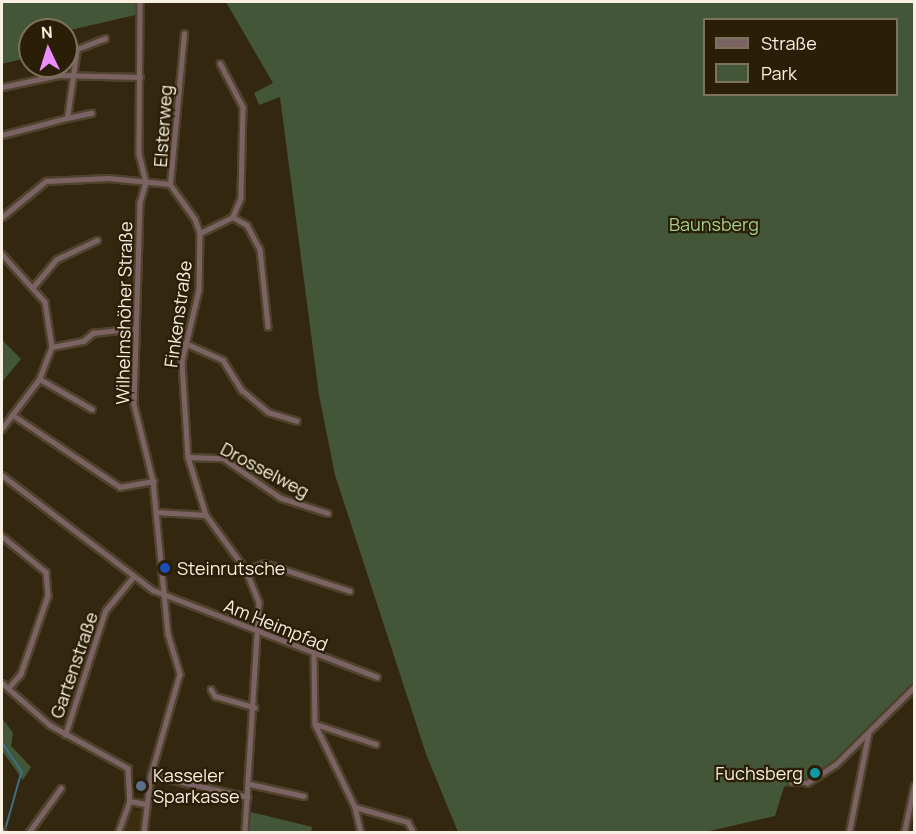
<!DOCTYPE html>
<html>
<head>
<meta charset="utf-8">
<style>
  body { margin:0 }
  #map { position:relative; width:916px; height:834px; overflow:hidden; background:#342710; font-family:Manrope,sans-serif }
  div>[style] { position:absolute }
  .built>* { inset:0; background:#3d2d0e }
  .green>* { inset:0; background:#445638 }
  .stream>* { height:1.5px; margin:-0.75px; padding:0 0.75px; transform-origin:0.75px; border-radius:0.75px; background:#387188 }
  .roads { filter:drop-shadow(2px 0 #4f432d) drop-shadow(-2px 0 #4f432d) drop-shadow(0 2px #4f432d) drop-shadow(0 -2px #4f432d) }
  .minor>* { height:4.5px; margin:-2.25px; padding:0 2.25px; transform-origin:2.25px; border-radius:2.25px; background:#7c6363 }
  .dots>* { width:16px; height:16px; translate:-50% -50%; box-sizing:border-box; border:3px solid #2a1e06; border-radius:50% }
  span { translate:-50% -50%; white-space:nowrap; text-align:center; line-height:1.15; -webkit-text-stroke:4.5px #2a1e06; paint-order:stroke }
  .street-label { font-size:18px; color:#f7efe1 }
  .park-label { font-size:18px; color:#a4cd8a }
  .poi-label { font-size:18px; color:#f7efe1 }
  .left { translate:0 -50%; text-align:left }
  .right { translate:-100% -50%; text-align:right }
  .frame { position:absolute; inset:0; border:3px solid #f7efe1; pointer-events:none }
  .legend { position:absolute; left:703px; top:18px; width:195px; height:78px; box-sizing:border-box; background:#2a1e06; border:2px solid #7c725e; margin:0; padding:8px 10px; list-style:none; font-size:18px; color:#f7efe1 }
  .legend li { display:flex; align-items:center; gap:12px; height:30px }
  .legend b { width:30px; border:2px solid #7c725e }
  .north { position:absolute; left:18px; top:18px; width:60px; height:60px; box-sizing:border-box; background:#2a1e06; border:2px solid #7c725e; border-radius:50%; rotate:356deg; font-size:16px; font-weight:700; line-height:24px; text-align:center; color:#f7efe1 }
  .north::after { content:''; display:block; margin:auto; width:21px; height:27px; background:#ea8dfd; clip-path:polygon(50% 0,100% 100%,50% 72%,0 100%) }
</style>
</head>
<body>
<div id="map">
  <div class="built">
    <div style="clip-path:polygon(147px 810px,147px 832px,121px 832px,131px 811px)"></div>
  </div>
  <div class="green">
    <div style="clip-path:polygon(2px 2px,143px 2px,144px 13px,66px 31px,30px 30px,30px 57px,2px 64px)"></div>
    <div style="clip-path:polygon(evenodd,226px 2px,914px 2px,914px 686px,858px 746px,822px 774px,784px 787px,775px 816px,705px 832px,458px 832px,426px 754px,335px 475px,319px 395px,280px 97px,259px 105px,254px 93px,273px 83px,226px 2px,704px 20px,896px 20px,896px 94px,704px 94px,704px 20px)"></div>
    <div style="clip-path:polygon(2px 340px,21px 359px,2px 382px)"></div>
    <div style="clip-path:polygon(2px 718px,13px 733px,11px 746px,31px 767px,23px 780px,2px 751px)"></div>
    <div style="clip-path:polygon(247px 811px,312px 827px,311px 832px,245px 832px)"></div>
  </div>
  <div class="stream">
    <div style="left:2px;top:742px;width:36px;rotate:56deg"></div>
    <div style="left:22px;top:772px;width:62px;rotate:105.8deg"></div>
  </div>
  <div class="roads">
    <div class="minor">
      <div style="left:140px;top:2px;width:152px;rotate:90.4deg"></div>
      <div style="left:139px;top:154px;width:29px;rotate:76deg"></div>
      <div style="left:146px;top:182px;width:22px;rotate:106deg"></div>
      <div style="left:140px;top:203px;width:201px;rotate:91.7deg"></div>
      <div style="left:134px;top:404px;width:79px;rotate:76.1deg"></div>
      <div style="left:153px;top:481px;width:154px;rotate:84.4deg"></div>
      <div style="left:168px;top:634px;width:42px;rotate:73.3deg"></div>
      <div style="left:180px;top:674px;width:105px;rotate:106deg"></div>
      <div style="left:151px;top:775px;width:57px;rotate:97deg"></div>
      <div style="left:220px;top:63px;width:50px;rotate:62.4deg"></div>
      <div style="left:243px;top:107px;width:91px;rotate:91.3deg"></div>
      <div style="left:241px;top:198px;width:21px;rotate:113deg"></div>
      <div style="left:2px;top:87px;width:58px;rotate:-11.9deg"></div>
      <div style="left:59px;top:75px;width:81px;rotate:1.4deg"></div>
      <div style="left:67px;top:118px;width:25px;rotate:-12deg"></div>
      <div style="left:2px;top:135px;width:67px;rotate:-14.7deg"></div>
      <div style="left:67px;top:118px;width:70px;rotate:-81.8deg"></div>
      <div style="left:77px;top:49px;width:30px;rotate:-21deg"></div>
      <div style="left:170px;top:184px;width:151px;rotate:-84.7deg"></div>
      <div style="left:2px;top:217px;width:57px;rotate:-39.3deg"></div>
      <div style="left:46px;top:181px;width:62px;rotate:-2.8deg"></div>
      <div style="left:108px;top:178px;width:62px;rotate:5.5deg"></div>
      <div style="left:170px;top:184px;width:43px;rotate:54.5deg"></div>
      <div style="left:195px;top:219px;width:15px;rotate:70deg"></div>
      <div style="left:200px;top:233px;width:57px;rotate:91deg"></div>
      <div style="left:199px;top:290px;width:74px;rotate:103.3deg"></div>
      <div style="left:182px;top:362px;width:95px;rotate:86.4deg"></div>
      <div style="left:188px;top:457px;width:61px;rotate:72.8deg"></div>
      <div style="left:206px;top:515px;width:68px;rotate:54deg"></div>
      <div style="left:246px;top:570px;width:35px;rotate:68deg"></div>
      <div style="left:259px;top:602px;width:230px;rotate:93.5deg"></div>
      <div style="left:200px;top:233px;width:37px;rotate:-26deg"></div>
      <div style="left:233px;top:217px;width:16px;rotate:30deg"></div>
      <div style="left:247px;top:225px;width:27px;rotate:62deg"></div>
      <div style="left:260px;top:249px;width:78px;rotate:84.1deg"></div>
      <div style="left:2px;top:254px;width:64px;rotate:48.1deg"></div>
      <div style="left:45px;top:302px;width:46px;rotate:81.2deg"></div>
      <div style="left:52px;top:347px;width:34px;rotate:111deg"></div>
      <div style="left:40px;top:379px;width:63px;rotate:127.2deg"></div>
      <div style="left:34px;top:286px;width:35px;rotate:-50deg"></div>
      <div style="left:57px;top:259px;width:44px;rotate:-25.4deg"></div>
      <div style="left:185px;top:343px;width:42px;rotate:24.1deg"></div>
      <div style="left:223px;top:360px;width:36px;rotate:58deg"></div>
      <div style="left:242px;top:390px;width:34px;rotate:40deg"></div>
      <div style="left:268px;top:412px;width:30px;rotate:17deg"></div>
      <div style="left:52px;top:347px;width:32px;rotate:-11deg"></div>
      <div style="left:83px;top:341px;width:13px;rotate:-39deg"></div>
      <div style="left:93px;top:333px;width:42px;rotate:-6.8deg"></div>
      <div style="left:40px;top:379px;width:60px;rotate:30deg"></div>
      <div style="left:13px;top:415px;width:129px;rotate:33.9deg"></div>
      <div style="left:120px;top:487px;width:34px;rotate:-10deg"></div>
      <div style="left:188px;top:457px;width:35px;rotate:2deg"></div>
      <div style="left:223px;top:458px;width:70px;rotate:34.6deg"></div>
      <div style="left:281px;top:498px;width:49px;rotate:17.7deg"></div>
      <div style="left:2px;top:475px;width:190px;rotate:37.3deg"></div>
      <div style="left:153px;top:590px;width:240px;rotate:21.2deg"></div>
      <div style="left:157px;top:512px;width:49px;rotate:3.5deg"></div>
      <div style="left:2px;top:536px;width:57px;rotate:39.3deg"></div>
      <div style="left:46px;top:572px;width:24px;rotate:85deg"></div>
      <div style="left:48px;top:596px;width:83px;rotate:109.1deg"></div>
      <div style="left:21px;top:674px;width:18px;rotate:131deg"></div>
      <div style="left:246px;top:570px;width:19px;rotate:-21deg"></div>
      <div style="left:264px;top:563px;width:90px;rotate:18deg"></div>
      <div style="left:314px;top:656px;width:68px;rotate:89.2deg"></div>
      <div style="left:315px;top:724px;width:92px;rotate:64.3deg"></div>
      <div style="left:355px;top:807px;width:26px;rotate:77deg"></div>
      <div style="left:2px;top:683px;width:64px;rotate:41.2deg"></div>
      <div style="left:50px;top:725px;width:89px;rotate:28.9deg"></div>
      <div style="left:128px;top:768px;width:33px;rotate:87deg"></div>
      <div style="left:130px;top:801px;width:33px;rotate:110deg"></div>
      <div style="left:211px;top:689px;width:8px;rotate:60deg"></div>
      <div style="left:215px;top:696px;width:41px;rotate:15.8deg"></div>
      <div style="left:315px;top:724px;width:64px;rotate:18.2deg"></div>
      <div style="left:65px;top:735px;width:130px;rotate:-72.1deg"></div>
      <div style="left:105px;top:611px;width:44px;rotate:-50.5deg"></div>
      <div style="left:151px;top:775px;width:99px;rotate:12.8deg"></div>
      <div style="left:791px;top:783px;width:16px"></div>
      <div style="left:807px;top:783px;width:33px;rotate:-33deg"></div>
      <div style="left:835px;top:765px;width:111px;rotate:-44.6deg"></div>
      <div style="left:250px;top:784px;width:55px;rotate:12.5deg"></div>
      <div style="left:130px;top:801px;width:15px;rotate:11deg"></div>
      <div style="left:355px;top:807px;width:55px;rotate:15.8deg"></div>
      <div style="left:408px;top:822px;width:11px;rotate:63deg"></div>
      <div style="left:2px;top:830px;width:2px;rotate:63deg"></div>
      <div style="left:29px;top:832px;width:54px;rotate:-54deg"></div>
      <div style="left:849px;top:832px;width:99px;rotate:-78.9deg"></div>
      <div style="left:904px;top:832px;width:47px;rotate:-77.7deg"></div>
    </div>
  </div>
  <div class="dots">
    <div style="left:165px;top:568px;background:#1a4fb4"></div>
    <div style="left:815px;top:773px;background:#0f9aa8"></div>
    <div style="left:141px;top:786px;background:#5c6f8a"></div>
  </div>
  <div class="street-label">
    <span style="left:163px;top:126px;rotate:-86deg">Elsterweg</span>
    <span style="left:124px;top:313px;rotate:-89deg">Wilhelmshöher Straße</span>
    <span style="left:178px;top:314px;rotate:-82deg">Finkenstraße</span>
    <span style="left:265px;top:470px;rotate:28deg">Drosselweg</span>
    <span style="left:276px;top:625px;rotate:22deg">Am Heimpfad</span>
    <span style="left:74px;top:665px;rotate:-71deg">Gartenstraße</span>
  </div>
  <div class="park-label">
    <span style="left:714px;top:224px">Baunsberg</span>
  </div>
  <div class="poi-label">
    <span class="left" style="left:177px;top:568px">Steinrutsche</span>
    <span class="right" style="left:803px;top:773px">Fuchsberg</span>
    <span class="left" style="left:153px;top:786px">Kasseler<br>Sparkasse</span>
  </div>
  <div class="frame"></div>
  <ul class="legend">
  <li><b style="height:8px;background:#7c6363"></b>Straße</li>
  <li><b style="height:16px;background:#445638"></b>Park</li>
  </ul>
  <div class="north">N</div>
</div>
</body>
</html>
